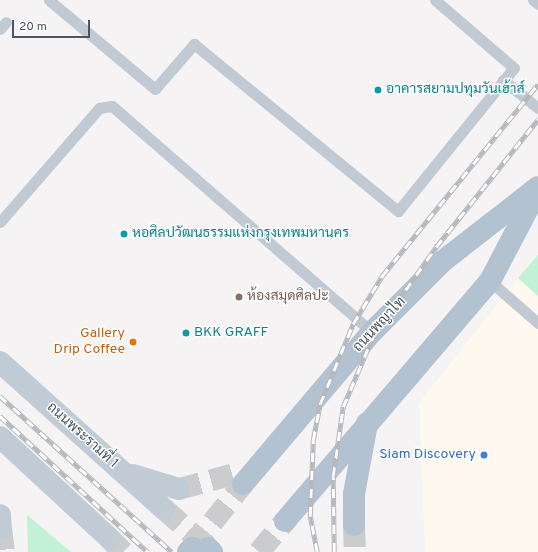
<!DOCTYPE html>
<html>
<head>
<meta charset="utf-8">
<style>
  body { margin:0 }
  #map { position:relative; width:538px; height:552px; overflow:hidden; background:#f5f3f3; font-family:Overpass,Sarabun,sans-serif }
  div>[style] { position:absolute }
  .commercial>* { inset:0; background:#fdf9ef }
  .green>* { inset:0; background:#c3f1d5 }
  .secondary-tunnel>* { height:22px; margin-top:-11px; transform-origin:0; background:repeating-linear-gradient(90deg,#caccce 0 22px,transparent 0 33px) }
  .primary-tunnel>* { height:22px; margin-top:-11px; transform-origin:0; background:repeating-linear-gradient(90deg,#caccce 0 22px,transparent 0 33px) }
  .service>* { height:11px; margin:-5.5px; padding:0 5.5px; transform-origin:5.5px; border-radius:5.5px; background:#c1cad2 }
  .secondary>* { height:22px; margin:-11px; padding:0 11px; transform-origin:11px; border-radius:11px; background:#c1cbd6 }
  .primary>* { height:22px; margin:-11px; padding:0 11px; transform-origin:11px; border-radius:11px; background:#b3c2d1 }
  .rail>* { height:4.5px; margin-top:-2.25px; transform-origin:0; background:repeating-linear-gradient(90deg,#fff 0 9px,#b5b8bd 0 18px); box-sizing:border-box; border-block:1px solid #b5b8bd }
  .dots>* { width:11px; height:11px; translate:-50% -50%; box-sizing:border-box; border:2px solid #fff; border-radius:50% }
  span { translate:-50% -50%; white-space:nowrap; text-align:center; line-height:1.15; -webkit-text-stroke:3px #fff; paint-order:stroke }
  .culture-label { font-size:14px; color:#0d838f }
  .left { translate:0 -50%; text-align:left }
  .education-label { font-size:14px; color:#785e54 }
  .street-label { font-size:14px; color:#4a5661 }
  .food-label { font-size:14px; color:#c56008 }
  .right { translate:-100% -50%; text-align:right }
  .shop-label { font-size:14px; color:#366cbe }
  .scale { position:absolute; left:12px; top:20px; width:78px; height:18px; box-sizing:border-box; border:2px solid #4a5661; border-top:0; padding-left:5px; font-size:12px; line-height:14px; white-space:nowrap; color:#4a5661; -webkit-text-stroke:3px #fff; paint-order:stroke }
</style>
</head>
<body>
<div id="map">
  <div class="commercial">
    <div style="clip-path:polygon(518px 278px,538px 296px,538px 552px,425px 552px,419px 403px)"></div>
  </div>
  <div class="green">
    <div style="clip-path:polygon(538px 255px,538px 296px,518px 278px)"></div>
    <div style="clip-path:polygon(27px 515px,71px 552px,28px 552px)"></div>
  </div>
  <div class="secondary-tunnel">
    <div style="left:179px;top:489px;width:61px;rotate:-15.2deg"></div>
    <div style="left:164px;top:509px;width:47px;rotate:41.5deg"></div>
    <div style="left:1px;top:528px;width:24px;rotate:83deg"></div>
    <div style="left:109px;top:538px;width:20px;rotate:45deg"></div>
  </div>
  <div class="primary-tunnel">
    <div style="left:354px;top:525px;width:27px;rotate:88deg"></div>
    <div style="left:192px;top:548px;width:82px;rotate:-51.4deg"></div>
    <div style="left:259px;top:552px;width:40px;rotate:-50deg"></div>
  </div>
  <div class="service">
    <div style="left:49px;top:0;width:138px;rotate:40deg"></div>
    <div style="left:155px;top:89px;width:60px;rotate:-49.1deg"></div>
    <div style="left:194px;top:44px;width:264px;rotate:39.3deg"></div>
    <div style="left:398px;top:211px;width:184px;rotate:-51deg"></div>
    <div style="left:514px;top:68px;width:104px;rotate:-139.3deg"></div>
    <div style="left:533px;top:0;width:6px;rotate:39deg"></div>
    <div style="left:0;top:29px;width:9px;rotate:-49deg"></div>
    <div style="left:503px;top:80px;width:45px;rotate:38.7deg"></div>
    <div style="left:0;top:222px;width:151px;rotate:-49deg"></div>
    <div style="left:99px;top:108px;width:13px;rotate:-9deg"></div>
    <div style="left:112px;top:106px;width:344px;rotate:41deg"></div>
    <div style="left:490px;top:281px;width:64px;rotate:41.2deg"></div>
  </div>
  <div class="secondary">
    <div style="left:0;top:362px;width:220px;rotate:41.9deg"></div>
    <div style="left:0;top:437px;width:149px;rotate:42.8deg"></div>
    <div style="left:133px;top:475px;width:48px;rotate:16.9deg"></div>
    <div style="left:0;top:515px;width:13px;rotate:86deg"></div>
  </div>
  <div class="primary">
    <div style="left:243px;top:484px;width:199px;rotate:-49.7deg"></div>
    <div style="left:372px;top:332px;width:100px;rotate:-45deg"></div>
    <div style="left:443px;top:261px;width:120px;rotate:-37.9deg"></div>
    <div style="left:285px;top:521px;width:316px;rotate:-49.5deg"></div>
    <div style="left:490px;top:281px;width:102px;rotate:-62.4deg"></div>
    <div style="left:354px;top:525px;width:31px;rotate:-90deg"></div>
    <div style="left:354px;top:494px;width:72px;rotate:-79.6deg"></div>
    <div style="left:208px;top:548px;width:6px;rotate:45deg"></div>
    <div style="left:188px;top:552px;width:6px;rotate:-45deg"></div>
  </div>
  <div class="rail">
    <div style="left:0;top:396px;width:232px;rotate:42.2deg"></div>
    <div style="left:0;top:416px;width:201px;rotate:42.6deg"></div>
    <div style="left:317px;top:552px;width:37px;rotate:-101deg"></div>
    <div style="left:310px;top:516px;width:76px;rotate:-87.7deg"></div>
    <div style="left:313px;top:440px;width:37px;rotate:-79deg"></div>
    <div style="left:320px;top:404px;width:87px;rotate:-67.6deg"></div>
    <div style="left:353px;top:324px;width:56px;rotate:-58.9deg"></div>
    <div style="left:382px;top:276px;width:247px;rotate:-50.9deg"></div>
    <div style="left:334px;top:552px;width:76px;rotate:-90.8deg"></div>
    <div style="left:333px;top:476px;width:70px;rotate:-81.8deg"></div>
    <div style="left:343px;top:407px;width:79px;rotate:-67deg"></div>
    <div style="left:374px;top:334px;width:107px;rotate:-54.5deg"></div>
    <div style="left:436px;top:247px;width:164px;rotate:-51.4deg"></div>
  </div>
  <div class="dots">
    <div style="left:378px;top:90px;background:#0f9aa8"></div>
    <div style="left:124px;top:234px;background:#0f9aa8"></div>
    <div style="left:239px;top:297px;background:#8d6e63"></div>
    <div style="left:186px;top:333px;background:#0f9aa8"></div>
    <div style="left:133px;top:342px;background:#e8710a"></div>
    <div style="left:484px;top:455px;background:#3f7fe0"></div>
  </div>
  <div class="culture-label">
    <span class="left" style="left:386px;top:90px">อาคารสยามปทุมวันเฮ้าส์</span>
    <span class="left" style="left:132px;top:234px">หอศิลปวัฒนธรรมแห่งกรุงเทพมหานคร</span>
    <span class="left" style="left:194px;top:333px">BKK GRAFF</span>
  </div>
  <div class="education-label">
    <span class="left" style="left:247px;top:297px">ห้องสมุดศิลปะ</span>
  </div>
  <div class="street-label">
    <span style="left:380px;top:325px;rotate:-47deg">ถนนพญาไท</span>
    <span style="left:82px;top:436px;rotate:42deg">ถนนพระรามที่ 1</span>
  </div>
  <div class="food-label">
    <span class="right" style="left:125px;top:342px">Gallery<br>Drip Coffee</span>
  </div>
  <div class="shop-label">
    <span class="right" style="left:476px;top:455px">Siam Discovery</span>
  </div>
  <div class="scale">20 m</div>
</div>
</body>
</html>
